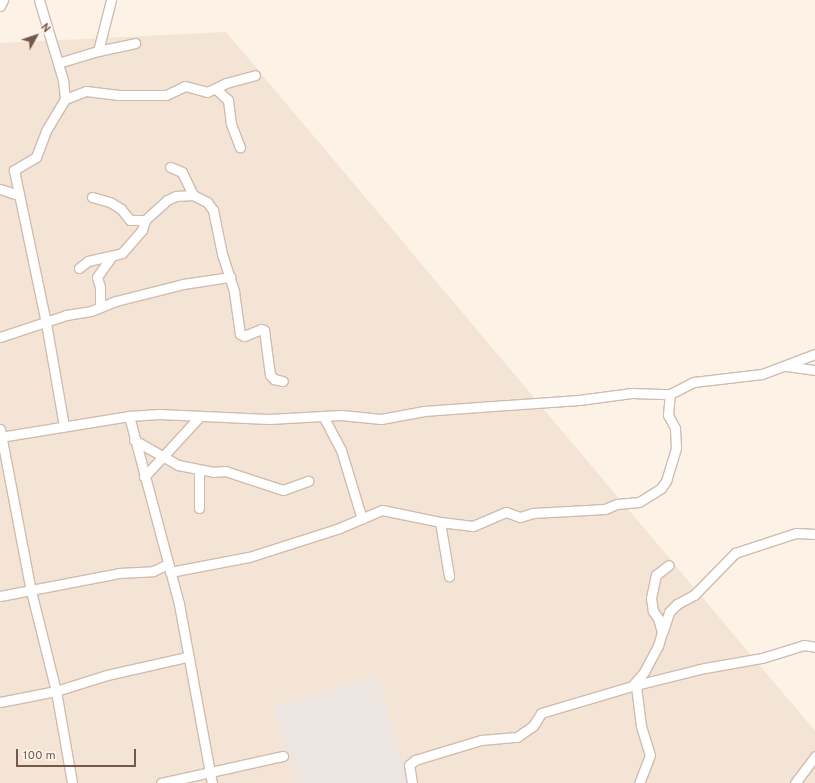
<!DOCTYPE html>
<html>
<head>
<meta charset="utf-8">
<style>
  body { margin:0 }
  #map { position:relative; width:815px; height:783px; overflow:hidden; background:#fcf3e6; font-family:Overpass,sans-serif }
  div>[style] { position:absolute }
  .residential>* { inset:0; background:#f4e4d5 }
  .industrial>* { inset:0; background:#ede5e0 }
  .roads { filter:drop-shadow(1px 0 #d0bcaf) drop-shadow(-1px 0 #d0bcaf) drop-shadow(0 1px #d0bcaf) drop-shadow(0 -1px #d0bcaf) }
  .minor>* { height:9px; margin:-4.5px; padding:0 4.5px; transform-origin:4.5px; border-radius:4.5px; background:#fff }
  span { translate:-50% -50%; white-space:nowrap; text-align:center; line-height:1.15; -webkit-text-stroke:4px #fff7ed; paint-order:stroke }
  .north { position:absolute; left:16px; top:16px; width:40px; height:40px; -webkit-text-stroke:3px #fff7ed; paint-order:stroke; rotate:50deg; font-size:11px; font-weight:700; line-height:16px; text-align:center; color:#76584b }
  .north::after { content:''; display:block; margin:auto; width:14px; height:18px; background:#76584b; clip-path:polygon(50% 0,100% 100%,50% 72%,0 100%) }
  .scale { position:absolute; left:16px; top:749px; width:120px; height:18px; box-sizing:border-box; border:2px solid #76584b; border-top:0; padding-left:5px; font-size:12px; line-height:14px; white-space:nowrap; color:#76584b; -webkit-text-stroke:3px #fff7ed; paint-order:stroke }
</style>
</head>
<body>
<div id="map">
  <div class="residential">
    <div style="clip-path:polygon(226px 32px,815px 731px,815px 783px,0 783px,0 43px)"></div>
  </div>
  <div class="industrial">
    <div style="clip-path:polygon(378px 676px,409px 783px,296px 783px,274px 705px)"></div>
  </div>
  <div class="roads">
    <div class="minor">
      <div style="left:39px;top:0;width:84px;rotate:73.3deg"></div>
      <div style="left:63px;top:80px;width:19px;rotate:84deg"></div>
      <div style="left:65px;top:99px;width:37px;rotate:121deg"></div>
      <div style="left:46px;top:131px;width:28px;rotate:111deg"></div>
      <div style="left:36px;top:157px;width:26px;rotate:149deg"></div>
      <div style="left:14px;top:170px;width:156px;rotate:78.2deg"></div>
      <div style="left:46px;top:323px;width:105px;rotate:80.1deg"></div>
      <div style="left:0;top:6px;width:7px;rotate:-63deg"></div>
      <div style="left:98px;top:51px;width:38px;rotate:-12deg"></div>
      <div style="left:58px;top:63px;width:42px;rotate:-16.7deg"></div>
      <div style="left:98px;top:51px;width:53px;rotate:-75.7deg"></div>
      <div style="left:216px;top:89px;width:16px;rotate:43deg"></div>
      <div style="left:228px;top:100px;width:24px;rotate:83deg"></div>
      <div style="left:231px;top:124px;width:25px;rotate:69deg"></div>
      <div style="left:65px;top:99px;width:22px;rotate:-21deg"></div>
      <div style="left:86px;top:91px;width:33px;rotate:7deg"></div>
      <div style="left:119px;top:95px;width:47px"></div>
      <div style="left:166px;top:95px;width:21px;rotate:-25deg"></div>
      <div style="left:185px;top:86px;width:23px;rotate:15deg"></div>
      <div style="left:207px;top:92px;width:21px;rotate:-25deg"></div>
      <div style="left:226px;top:83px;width:30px;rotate:-15deg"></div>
      <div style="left:0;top:189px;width:19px;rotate:18deg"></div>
      <div style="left:193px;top:195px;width:16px;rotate:27deg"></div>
      <div style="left:207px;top:202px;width:10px;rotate:53deg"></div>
      <div style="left:213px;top:210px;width:45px;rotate:78.4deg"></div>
      <div style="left:222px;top:254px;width:40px;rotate:72deg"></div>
      <div style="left:234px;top:292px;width:42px;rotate:81.9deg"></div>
      <div style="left:240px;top:334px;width:4px;rotate:27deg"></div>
      <div style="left:244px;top:336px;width:18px;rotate:-22deg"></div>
      <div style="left:261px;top:329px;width:3px;rotate:18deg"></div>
      <div style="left:264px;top:330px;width:45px;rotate:82.4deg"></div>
      <div style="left:270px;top:375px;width:6px;rotate:45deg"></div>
      <div style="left:274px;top:379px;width:9px;rotate:13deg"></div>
      <div style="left:92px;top:197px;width:19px;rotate:16deg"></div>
      <div style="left:110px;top:202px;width:13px;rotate:32deg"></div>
      <div style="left:121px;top:209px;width:14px;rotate:51deg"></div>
      <div style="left:130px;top:220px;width:15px"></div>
      <div style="left:79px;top:268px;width:11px;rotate:-38deg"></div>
      <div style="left:88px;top:261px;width:35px;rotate:-13deg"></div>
      <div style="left:122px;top:253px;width:30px;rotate:-49deg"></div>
      <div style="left:142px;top:230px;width:10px;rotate:-73deg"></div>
      <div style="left:145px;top:220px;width:30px;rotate:-42deg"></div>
      <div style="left:167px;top:200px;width:10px;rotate:-24deg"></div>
      <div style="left:176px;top:196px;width:17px;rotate:-3deg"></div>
      <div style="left:193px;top:195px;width:25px;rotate:-116deg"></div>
      <div style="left:182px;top:172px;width:13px;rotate:-157deg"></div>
      <div style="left:100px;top:307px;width:20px;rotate:-90deg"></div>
      <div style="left:100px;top:287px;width:10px;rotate:-107deg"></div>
      <div style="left:97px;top:277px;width:24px;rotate:-55deg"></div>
      <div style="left:0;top:337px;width:70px;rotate:-18.4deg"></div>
      <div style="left:66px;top:315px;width:25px;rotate:-9deg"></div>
      <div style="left:91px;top:311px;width:27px;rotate:-22deg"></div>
      <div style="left:116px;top:301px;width:69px;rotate:-14.2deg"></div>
      <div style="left:183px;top:284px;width:48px;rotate:-8.5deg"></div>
      <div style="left:786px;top:366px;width:29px;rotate:8deg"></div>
      <div style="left:129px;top:416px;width:195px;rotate:75.1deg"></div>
      <div style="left:179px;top:604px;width:182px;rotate:79.6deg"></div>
      <div style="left:323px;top:416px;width:38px;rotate:62deg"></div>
      <div style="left:341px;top:450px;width:72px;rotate:73.1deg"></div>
      <div style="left:0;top:429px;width:165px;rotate:79.2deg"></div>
      <div style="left:31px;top:591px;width:103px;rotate:76deg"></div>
      <div style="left:56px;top:691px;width:93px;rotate:80.1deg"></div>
      <div style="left:0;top:437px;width:131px;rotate:-9.2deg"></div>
      <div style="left:129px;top:416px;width:30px;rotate:-4deg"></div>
      <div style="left:159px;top:414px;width:110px;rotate:2.6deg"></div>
      <div style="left:269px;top:419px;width:72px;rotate:-3.2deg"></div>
      <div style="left:341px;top:415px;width:40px;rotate:5.7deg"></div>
      <div style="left:381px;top:419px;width:44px;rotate:-10.5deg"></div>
      <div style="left:424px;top:411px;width:155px;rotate:-4.1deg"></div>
      <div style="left:579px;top:400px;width:53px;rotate:-7.5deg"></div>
      <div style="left:632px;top:393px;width:38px;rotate:2deg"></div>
      <div style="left:670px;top:394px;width:27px;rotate:-27deg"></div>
      <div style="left:694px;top:382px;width:68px;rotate:-6.7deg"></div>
      <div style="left:762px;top:374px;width:57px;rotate:-20.7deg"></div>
      <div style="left:134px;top:440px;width:51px;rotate:29.6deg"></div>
      <div style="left:178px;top:465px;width:36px;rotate:11deg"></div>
      <div style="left:213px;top:472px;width:12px;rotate:-5deg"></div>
      <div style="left:225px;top:471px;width:61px;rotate:18.1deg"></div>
      <div style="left:283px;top:490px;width:27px;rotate:-20deg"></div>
      <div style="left:199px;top:470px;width:38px;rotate:90deg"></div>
      <div style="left:144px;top:477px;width:83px;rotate:-47.4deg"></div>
      <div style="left:440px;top:522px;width:55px;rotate:80.5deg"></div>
      <div style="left:170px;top:572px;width:80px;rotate:-10.8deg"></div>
      <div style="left:249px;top:557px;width:92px;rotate:-17.7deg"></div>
      <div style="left:337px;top:529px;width:49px;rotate:-22.9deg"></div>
      <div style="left:382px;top:510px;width:59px;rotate:11.7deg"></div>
      <div style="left:440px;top:522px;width:33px;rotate:7deg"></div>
      <div style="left:473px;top:526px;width:36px;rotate:-23deg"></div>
      <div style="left:506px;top:512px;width:15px;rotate:20deg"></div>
      <div style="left:520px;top:517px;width:14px;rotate:-17deg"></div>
      <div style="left:533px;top:513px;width:72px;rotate:-3.2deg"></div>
      <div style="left:605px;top:509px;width:13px;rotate:-23deg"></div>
      <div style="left:617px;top:504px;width:22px;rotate:-5deg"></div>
      <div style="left:639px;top:502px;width:26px;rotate:-32deg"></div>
      <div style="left:661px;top:488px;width:9px;rotate:-54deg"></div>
      <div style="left:666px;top:481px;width:34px;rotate:-73deg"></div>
      <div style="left:676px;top:448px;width:20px;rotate:-93deg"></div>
      <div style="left:675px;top:428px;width:15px;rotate:-118deg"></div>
      <div style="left:668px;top:415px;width:21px;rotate:-85deg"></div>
      <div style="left:0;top:596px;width:121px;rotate:-10.9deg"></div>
      <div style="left:119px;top:573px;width:34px;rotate:-3deg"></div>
      <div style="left:153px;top:571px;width:17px;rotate:-25deg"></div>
      <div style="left:663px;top:631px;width:20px;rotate:-72deg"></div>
      <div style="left:669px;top:612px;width:11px;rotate:-45deg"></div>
      <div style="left:677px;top:604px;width:19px;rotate:-28deg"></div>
      <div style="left:694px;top:595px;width:59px;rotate:-45.7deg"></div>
      <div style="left:735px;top:553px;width:64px;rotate:-18.2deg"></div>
      <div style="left:796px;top:533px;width:19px;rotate:3deg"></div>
      <div style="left:632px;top:686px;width:75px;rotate:-13.9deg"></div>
      <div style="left:705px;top:668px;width:58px;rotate:-10deg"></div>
      <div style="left:762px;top:658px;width:44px;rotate:-17.2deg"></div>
      <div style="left:804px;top:645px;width:11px;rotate:10deg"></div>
      <div style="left:636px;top:686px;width:40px;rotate:82.9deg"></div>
      <div style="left:641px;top:726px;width:30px;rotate:73deg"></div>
      <div style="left:650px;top:755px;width:30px;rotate:111deg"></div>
      <div style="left:0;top:702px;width:57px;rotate:-11.1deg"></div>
      <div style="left:56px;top:691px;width:53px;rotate:-17.4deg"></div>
      <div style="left:107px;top:675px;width:82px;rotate:-12.7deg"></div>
      <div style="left:161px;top:783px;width:125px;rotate:-12.5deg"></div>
      <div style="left:412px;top:783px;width:18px;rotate:-99deg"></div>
      <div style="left:409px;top:765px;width:8px;rotate:-40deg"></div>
      <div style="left:415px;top:760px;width:69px;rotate:-16.9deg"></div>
      <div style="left:481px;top:740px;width:36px;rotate:-5deg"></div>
      <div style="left:517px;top:737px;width:19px;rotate:-35deg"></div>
      <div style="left:533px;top:726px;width:15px;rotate:-58deg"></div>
      <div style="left:541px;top:713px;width:95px;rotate:-16.5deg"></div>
      <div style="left:632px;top:686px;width:18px;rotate:-49deg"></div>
      <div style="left:644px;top:672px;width:30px;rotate:-62deg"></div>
      <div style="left:658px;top:646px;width:15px;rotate:-74deg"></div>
      <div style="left:662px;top:632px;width:15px;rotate:-106deg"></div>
      <div style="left:658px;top:618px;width:9px;rotate:-126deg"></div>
      <div style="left:653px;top:611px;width:13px;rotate:-99deg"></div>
      <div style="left:651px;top:598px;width:24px;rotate:-78deg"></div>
      <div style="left:656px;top:575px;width:16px;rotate:-38deg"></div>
      <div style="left:795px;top:783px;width:34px;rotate:-53deg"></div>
    </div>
  </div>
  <div class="north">N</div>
  <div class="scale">100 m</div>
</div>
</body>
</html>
